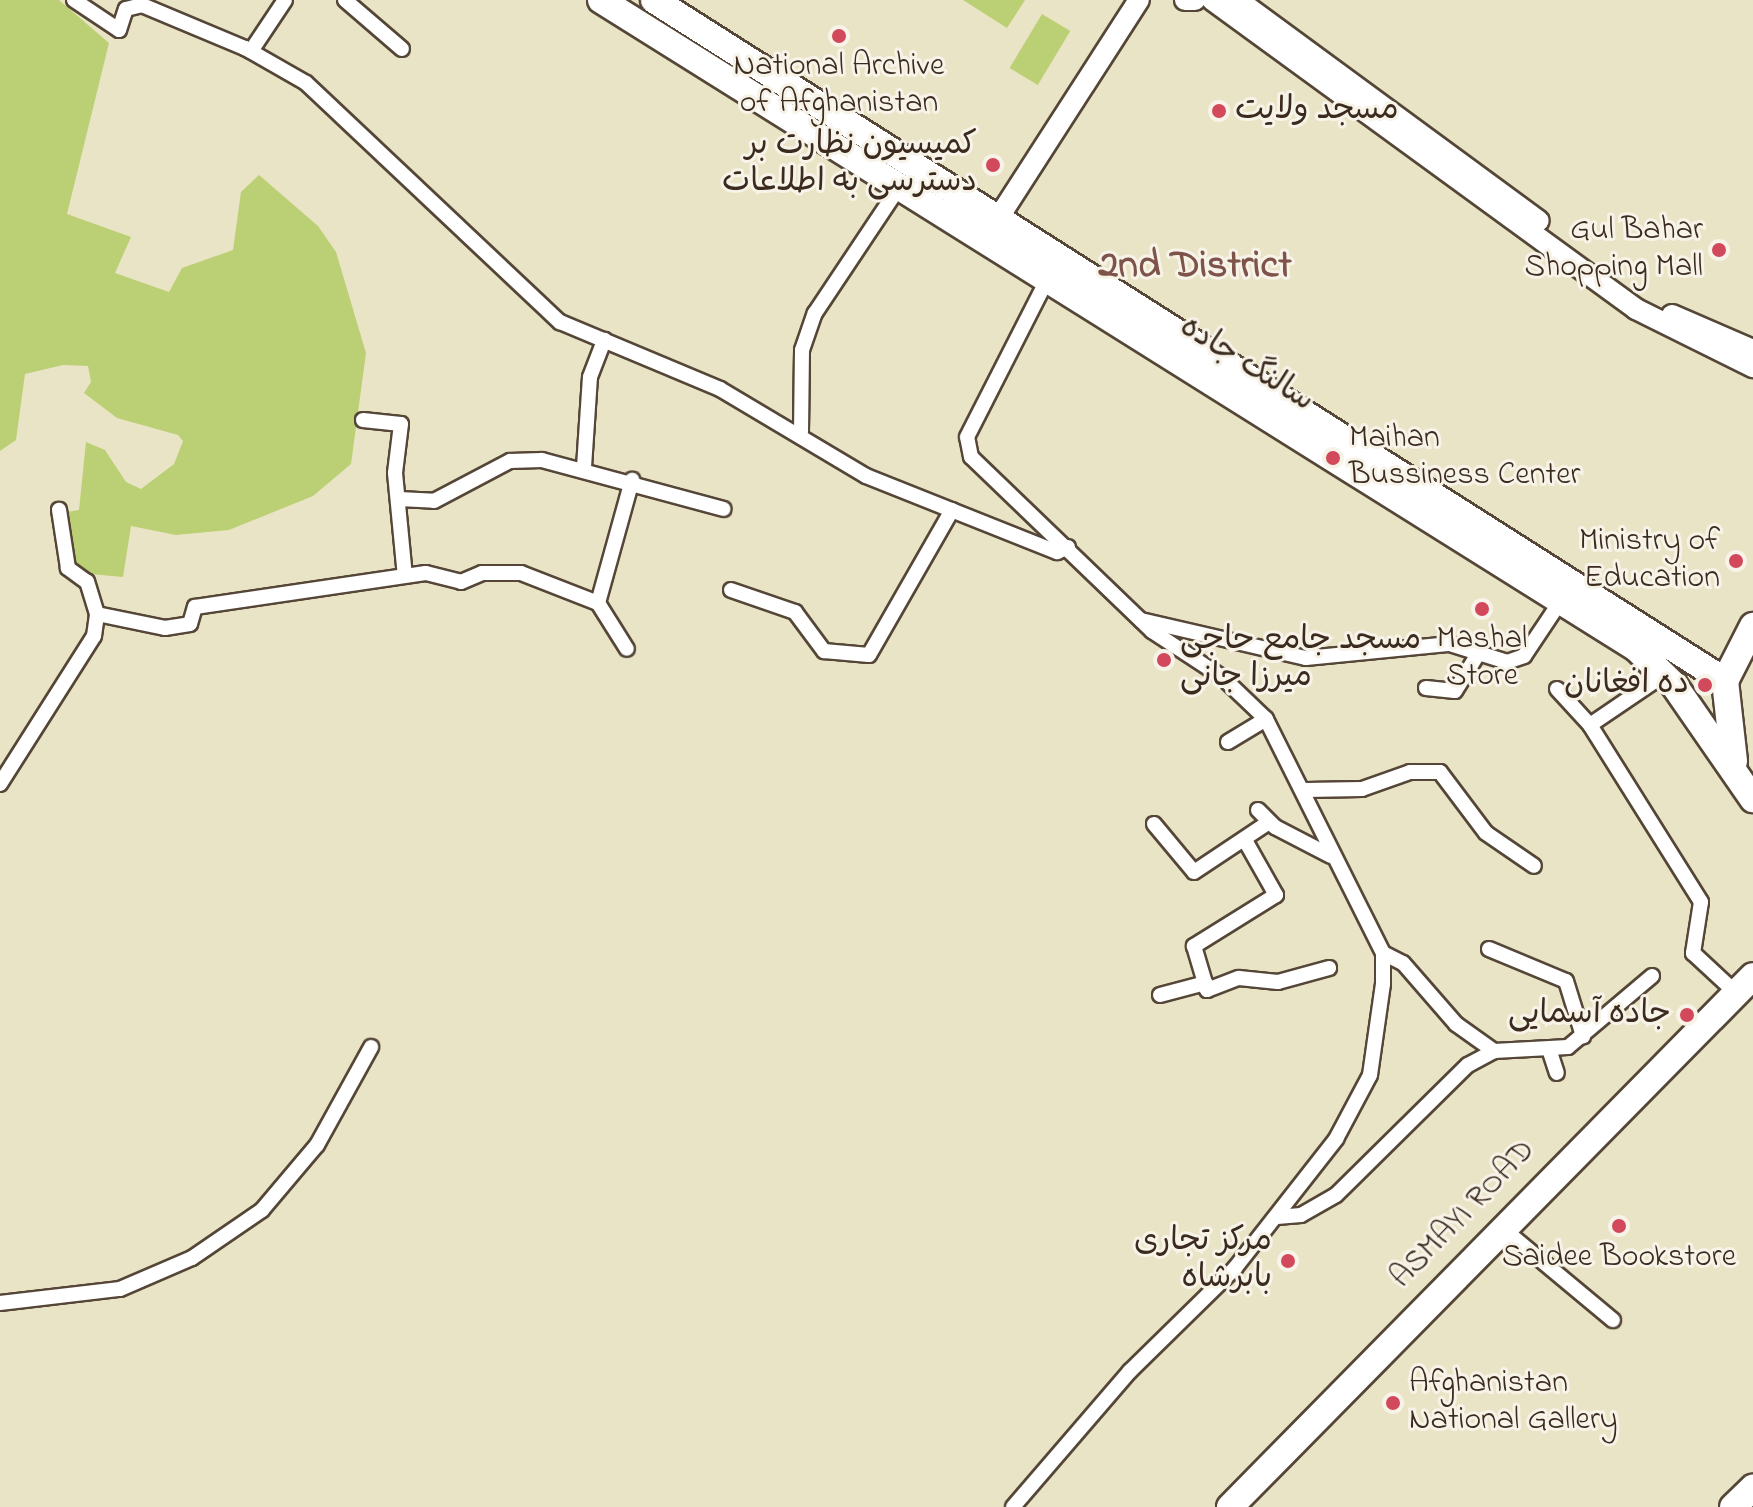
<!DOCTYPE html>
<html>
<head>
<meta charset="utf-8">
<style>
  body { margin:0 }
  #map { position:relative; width:1753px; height:1507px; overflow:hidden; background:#eae4c6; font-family:"Indie Flower","Playpen Sans Arabic",sans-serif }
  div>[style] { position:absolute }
  .green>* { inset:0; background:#bbd074; transform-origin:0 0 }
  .roads { filter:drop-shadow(2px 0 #554637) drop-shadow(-2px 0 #554637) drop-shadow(0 2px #554637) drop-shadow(0 -2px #554637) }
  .street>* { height:14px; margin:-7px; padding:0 7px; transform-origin:7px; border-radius:7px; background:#fff }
  .secondary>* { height:20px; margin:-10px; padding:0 10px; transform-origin:10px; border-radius:10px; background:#fff }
  .highway>* { height:26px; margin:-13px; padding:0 13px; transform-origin:13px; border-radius:13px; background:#fff }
  .dots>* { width:22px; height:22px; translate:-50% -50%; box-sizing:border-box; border:4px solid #f7f3e8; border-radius:50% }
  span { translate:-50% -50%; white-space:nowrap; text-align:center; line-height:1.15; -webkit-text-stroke:6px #f7f3e8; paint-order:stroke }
  .poi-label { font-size:32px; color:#3b2a1e }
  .left { translate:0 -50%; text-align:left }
  .right { translate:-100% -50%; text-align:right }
  .street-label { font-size:32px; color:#3b2a1e }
  .district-label { font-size:40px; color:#7e534a; font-weight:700 }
</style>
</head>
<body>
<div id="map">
  <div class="green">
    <div style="clip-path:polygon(0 0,59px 0,109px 43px,67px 214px,131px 237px,115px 273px,169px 292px,182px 268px,233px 250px,241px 192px,259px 175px,318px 226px,336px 252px,366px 353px,351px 464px,313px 496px,229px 530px,176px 535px,131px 526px,123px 577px,79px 573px,72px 559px,65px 520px,67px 512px,79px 510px,86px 442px,105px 450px,126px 482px,141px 489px,174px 464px,183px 441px,178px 435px,117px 418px,84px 393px,91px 382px,88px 366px,63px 365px,25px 374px,16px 440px,0 451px)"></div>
    <div style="clip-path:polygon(963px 0,1025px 0,1007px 28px)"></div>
    <div style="left:1042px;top:14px;width:33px;height:63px;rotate:31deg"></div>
  </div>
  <div class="roads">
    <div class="street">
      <div style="left:74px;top:0;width:54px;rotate:33.7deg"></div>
      <div style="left:119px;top:30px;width:22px;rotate:-72deg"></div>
      <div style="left:126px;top:9px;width:16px;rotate:-14deg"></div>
      <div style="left:142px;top:5px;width:112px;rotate:22.7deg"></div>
      <div style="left:245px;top:48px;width:70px;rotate:29.8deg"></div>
      <div style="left:306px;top:83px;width:349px;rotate:43.3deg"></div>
      <div style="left:560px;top:322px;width:173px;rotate:22.7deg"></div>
      <div style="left:720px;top:389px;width:170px;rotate:30.8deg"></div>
      <div style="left:866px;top:476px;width:206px;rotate:21.7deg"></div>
      <div style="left:1057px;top:552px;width:12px;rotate:-24deg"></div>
      <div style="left:345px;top:0;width:75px;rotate:40.7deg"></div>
      <div style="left:245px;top:48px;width:7px;rotate:27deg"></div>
      <div style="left:251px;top:51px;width:61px;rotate:-56.3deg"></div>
      <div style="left:363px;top:420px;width:38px;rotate:6deg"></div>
      <div style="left:401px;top:424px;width:49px;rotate:97deg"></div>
      <div style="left:395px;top:473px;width:103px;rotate:84.5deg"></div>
      <div style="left:801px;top:432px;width:82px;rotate:-89.3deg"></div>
      <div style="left:802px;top:350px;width:39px;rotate:-71deg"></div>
      <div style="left:815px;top:313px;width:151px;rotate:-56.3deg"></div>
      <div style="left:584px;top:467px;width:90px;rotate:-86.2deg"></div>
      <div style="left:590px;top:377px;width:40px;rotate:-69deg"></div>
      <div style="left:399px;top:499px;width:35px;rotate:3deg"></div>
      <div style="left:434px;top:501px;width:86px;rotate:-27.8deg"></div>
      <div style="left:510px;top:461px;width:32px;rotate:-2deg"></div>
      <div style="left:542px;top:460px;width:188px;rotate:15.1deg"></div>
      <div style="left:731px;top:590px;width:68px;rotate:19deg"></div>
      <div style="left:795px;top:612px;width:49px;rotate:53.4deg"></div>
      <div style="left:824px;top:651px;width:45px;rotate:5.1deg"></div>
      <div style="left:869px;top:655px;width:167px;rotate:-60.2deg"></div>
      <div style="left:598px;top:603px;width:128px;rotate:-74.5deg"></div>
      <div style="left:97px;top:614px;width:69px;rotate:11.6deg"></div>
      <div style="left:165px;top:628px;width:25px;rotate:-9deg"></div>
      <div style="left:190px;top:624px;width:18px;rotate:-74deg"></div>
      <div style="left:195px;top:607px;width:233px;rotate:-8.4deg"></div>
      <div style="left:426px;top:573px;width:36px;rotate:14deg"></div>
      <div style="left:461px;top:582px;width:23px;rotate:-23deg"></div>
      <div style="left:482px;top:573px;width:39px"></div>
      <div style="left:521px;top:573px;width:83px;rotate:21.3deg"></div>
      <div style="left:598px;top:603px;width:54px;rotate:57.8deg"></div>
      <div style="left:1141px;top:620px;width:169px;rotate:13deg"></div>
      <div style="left:1306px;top:658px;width:145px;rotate:-5.6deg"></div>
      <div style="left:1450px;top:644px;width:60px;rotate:17.5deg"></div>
      <div style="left:1507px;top:662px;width:18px;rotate:-19deg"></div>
      <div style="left:1524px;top:656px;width:69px;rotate:-56.3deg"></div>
      <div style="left:1426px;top:688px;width:29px;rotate:6deg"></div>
      <div style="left:1455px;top:691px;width:44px;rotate:-58.1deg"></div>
      <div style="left:1557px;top:689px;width:49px;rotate:47.5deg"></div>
      <div style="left:1590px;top:725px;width:209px;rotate:57.9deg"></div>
      <div style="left:1701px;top:902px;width:52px;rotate:98.9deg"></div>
      <div style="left:1693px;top:953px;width:56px;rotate:42.8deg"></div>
      <div style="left:1590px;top:725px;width:91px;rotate:-34.2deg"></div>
      <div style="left:1228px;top:742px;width:44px;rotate:-31.2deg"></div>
      <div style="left:0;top:784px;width:175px;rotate:-57.6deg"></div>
      <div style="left:94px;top:636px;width:22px;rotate:-82deg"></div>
      <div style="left:97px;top:614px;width:34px;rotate:-107deg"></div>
      <div style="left:87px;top:582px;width:24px;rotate:-144deg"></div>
      <div style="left:68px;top:568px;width:59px;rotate:-98.8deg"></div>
      <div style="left:1306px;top:790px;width:56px;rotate:-1deg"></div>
      <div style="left:1362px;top:789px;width:51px;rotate:-19.5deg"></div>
      <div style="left:1410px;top:772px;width:30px"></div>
      <div style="left:1440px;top:772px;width:76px;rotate:53deg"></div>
      <div style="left:1486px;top:833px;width:58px;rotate:34.5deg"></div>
      <div style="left:1258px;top:810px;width:24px;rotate:45deg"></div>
      <div style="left:1275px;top:827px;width:63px;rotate:27.4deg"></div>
      <div style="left:1154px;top:824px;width:62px;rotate:50.2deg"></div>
      <div style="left:1194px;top:872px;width:90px;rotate:-33.7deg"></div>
      <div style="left:1246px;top:842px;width:61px;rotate:60.5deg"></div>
      <div style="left:1276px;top:895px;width:97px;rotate:148.1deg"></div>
      <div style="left:1194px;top:946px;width:46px;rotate:73.5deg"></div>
      <div style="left:1207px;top:990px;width:34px;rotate:-21deg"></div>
      <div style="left:1239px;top:978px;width:39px;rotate:6deg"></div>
      <div style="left:1278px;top:982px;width:53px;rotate:-15.4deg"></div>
      <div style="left:1489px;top:949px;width:83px;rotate:22.6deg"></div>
      <div style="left:1566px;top:981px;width:58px;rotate:72.8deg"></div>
      <div style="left:1383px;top:953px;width:22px;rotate:27deg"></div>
      <div style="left:1403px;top:963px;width:81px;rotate:49deg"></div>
      <div style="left:1456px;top:1024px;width:47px;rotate:35.4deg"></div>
      <div style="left:1160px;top:995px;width:47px;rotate:-14.9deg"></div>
      <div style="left:1550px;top:1052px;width:22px;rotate:72deg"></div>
      <div style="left:1277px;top:1217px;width:24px;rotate:-5deg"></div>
      <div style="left:1301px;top:1215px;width:40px;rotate:-29.7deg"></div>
      <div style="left:1336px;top:1195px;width:185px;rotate:-44.6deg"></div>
      <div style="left:1468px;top:1065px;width:30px;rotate:-28deg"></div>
      <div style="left:1494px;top:1051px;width:74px;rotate:-3.1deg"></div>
      <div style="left:1568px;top:1047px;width:110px;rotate:-40.2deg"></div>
      <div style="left:1500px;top:1226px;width:147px;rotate:39.8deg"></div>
      <div style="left:0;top:1303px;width:121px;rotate:-6.7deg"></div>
      <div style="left:120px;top:1289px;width:78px;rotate:-23.3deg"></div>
      <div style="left:192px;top:1258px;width:85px;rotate:-34.4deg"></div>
      <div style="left:262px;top:1210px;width:85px;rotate:-49.8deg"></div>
      <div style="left:317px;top:1145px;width:112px;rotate:-61.1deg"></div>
      <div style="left:1013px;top:1507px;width:179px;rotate:-49.3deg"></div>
      <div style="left:1130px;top:1371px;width:147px;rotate:-44.4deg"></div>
      <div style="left:1235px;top:1268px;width:164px;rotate:-51.9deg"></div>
      <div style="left:1336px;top:1139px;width:72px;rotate:-62deg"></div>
      <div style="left:1370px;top:1075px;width:92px;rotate:-81.9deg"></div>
      <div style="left:1383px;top:984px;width:31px;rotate:-90deg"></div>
      <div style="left:1383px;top:953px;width:262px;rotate:-116.6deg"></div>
      <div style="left:1266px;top:719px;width:61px;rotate:-136.3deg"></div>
      <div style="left:1222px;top:677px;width:84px;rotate:-146.7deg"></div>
      <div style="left:1152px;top:631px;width:251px;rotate:-136.1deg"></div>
      <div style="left:971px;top:457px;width:20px;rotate:-101deg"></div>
      <div style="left:967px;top:437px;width:176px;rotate:-63deg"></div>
    </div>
    <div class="secondary">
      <div style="left:1185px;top:0;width:10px"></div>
      <div style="left:1212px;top:0;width:525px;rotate:36.08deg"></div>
      <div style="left:1636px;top:309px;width:131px;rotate:26.4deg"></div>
      <div style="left:1238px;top:0;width:373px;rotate:36.3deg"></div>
      <div style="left:999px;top:217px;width:258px;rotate:-57.2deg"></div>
      <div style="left:1672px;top:315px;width:88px;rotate:23.4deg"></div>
    </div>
    <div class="highway">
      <div style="left:601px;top:0;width:1221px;rotate:32.05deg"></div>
      <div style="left:1636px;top:648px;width:53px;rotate:44.2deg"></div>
      <div style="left:1674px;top:685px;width:139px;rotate:55.3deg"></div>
      <div style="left:654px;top:0;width:1269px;rotate:32.45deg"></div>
      <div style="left:1734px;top:761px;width:81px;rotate:-96.4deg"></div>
      <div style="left:1725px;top:681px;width:62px;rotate:-63deg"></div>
      <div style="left:1230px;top:1507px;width:745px;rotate:-45.43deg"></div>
      <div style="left:1733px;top:1507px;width:28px;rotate:-44deg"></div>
    </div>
  </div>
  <div class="dots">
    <div style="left:839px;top:36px;background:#d1495b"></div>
    <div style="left:1219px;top:111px;background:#d1495b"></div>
    <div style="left:993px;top:165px;background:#d1495b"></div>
    <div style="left:1719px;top:250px;background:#d1495b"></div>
    <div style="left:1333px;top:458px;background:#d1495b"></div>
    <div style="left:1736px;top:561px;background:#d1495b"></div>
    <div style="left:1482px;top:609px;background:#d1495b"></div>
    <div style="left:1164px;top:660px;background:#d1495b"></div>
    <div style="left:1705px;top:685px;background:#d1495b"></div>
    <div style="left:1687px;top:1015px;background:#d1495b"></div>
    <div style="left:1619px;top:1226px;background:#d1495b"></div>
    <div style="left:1288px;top:1261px;background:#d1495b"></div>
    <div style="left:1393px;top:1403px;background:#d1495b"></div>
  </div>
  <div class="poi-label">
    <span style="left:839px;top:86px">National Archive<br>of Afghanistan</span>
    <span class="left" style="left:1235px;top:111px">مسجد ولایت</span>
    <span class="right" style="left:977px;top:165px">کمیسیون نظارت بر<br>دسترسی به اطلاعات</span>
    <span class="right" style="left:1703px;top:250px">Gul Bahar<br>Shopping Mall</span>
    <span class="left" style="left:1349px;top:458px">Maihan<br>Bussiness Center</span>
    <span class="right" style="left:1720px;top:561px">Ministry of<br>Education</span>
    <span style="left:1482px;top:659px">Mashal<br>Store</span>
    <span class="left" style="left:1180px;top:660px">مسجد جامع حاجی<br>میرزا جانی</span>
    <span class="right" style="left:1689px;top:685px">ده افغانان</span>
    <span class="right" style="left:1671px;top:1015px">جاده آسمایی</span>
    <span class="right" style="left:1272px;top:1261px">مرکز تجاری<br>بابرشاه</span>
    <span style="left:1619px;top:1258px">Saidee Bookstore</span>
    <span class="left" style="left:1409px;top:1403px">Afghanistan<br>National Gallery</span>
  </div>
  <div class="street-label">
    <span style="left:1246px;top:365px;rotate:32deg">سالنگ جاده</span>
    <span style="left:1464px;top:1215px;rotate:-46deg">ASMAYI ROAD</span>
  </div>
  <div class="district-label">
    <span style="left:1195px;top:267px">2nd District</span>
  </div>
</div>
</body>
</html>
